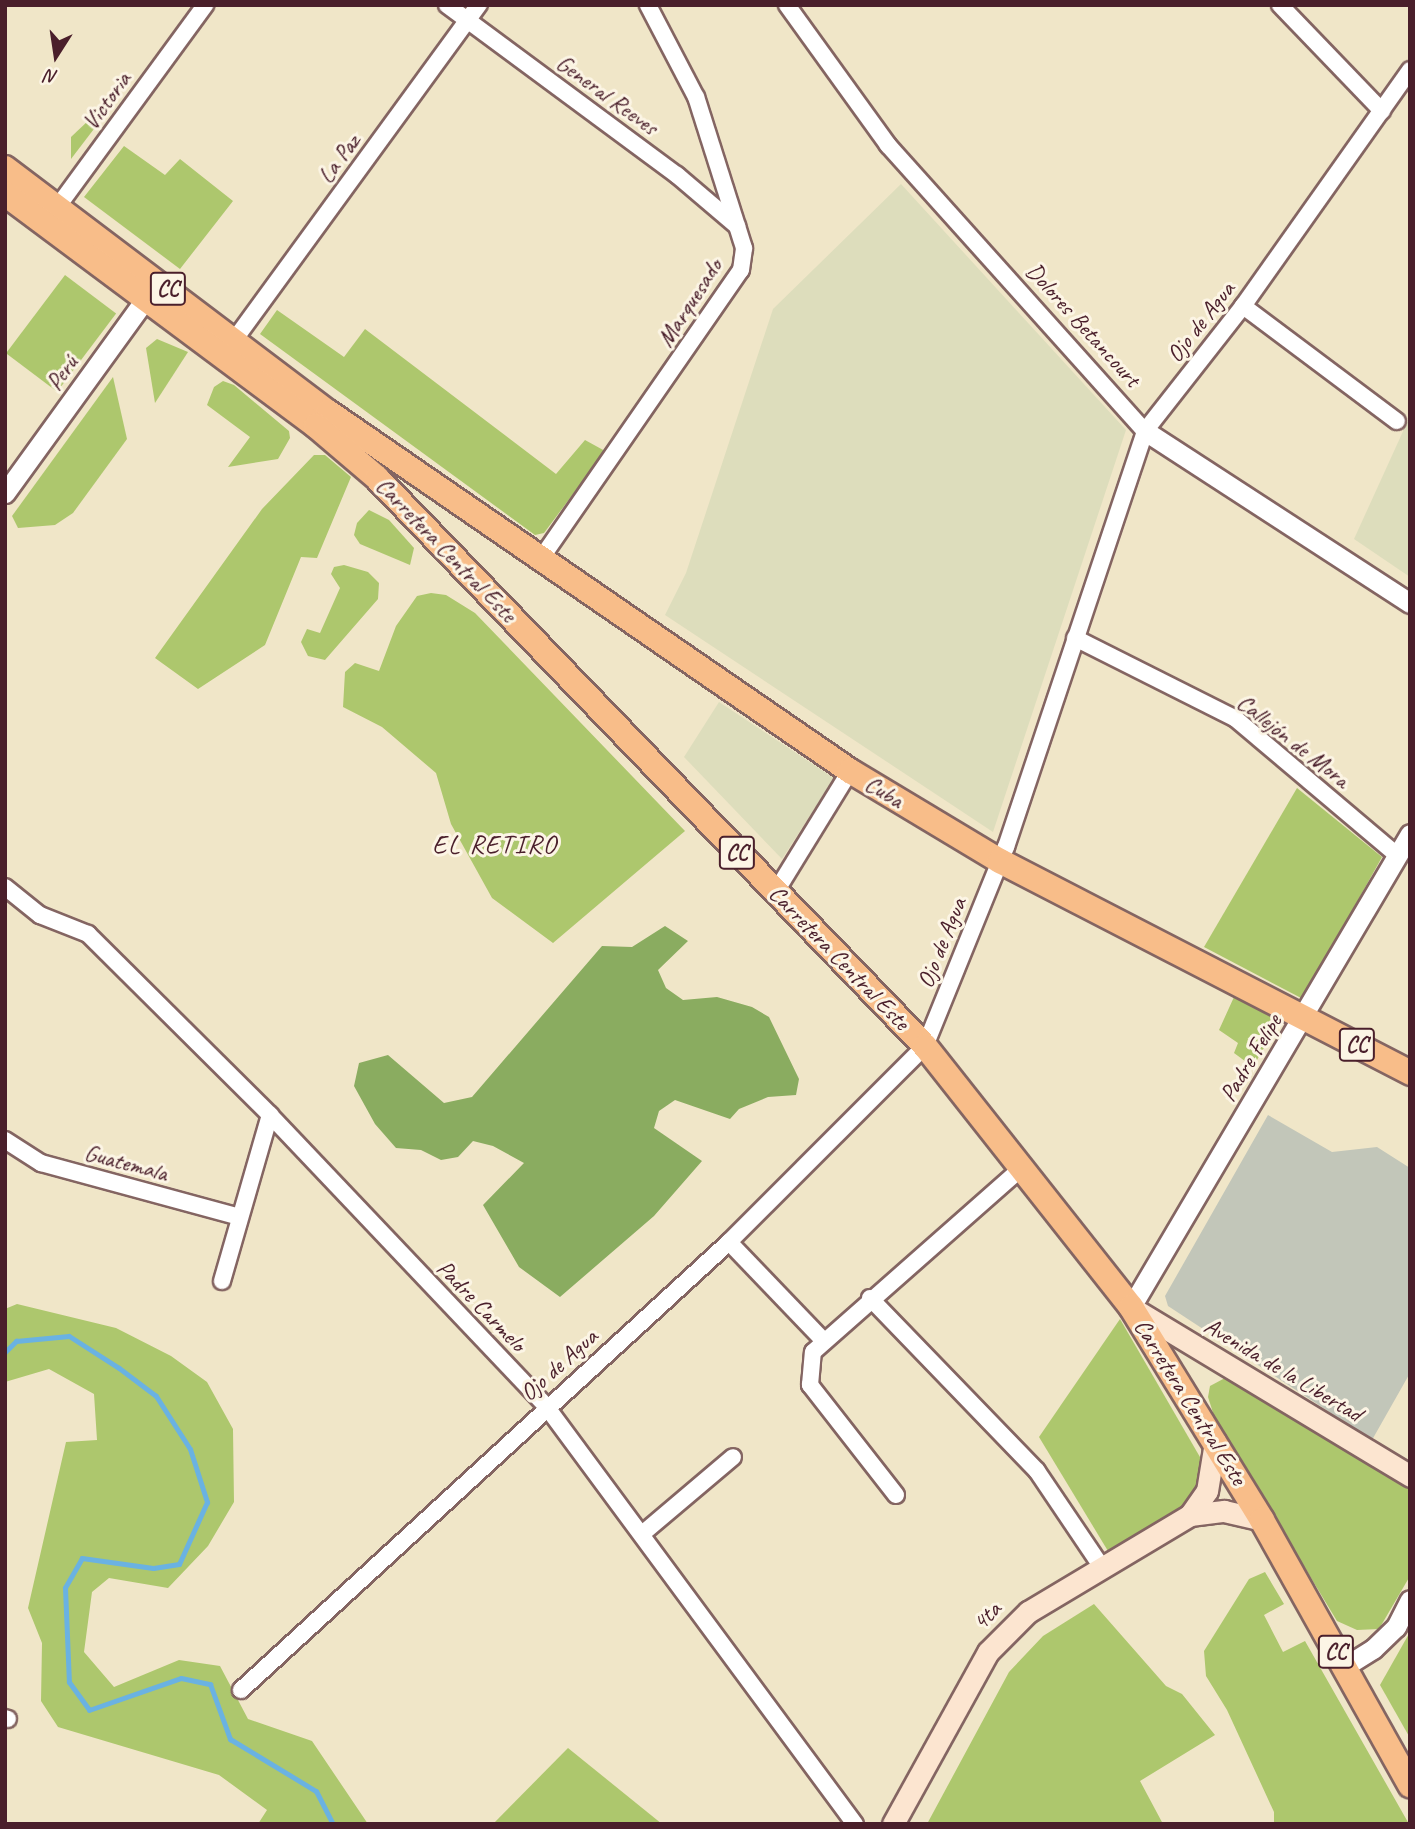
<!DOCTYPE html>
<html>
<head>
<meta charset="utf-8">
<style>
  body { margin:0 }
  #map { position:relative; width:1415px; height:1829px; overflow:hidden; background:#f0e6c8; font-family:Caveat,sans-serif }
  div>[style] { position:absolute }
  .built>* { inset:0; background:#ddddbc }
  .industrial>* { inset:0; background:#c2c6b9 }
  .green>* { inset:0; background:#adc76d; transform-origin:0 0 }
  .forest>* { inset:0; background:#8aac60 }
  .stream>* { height:5px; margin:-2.5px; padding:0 2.5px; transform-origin:2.5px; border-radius:2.5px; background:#6ab2e2 }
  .roads { filter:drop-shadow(2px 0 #846562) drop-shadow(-2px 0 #846562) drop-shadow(0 2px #846562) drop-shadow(0 -2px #846562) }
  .minor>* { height:16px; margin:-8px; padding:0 8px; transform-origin:8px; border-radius:8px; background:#fff }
  .tertiary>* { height:19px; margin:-9.5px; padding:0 9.5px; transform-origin:9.5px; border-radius:9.5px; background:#fff }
  .secondary>* { height:21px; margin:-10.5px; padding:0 10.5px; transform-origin:10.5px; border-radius:10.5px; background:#fce5d0 }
  .primary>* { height:24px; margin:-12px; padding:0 12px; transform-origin:12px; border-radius:12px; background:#f8bd89 }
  span { translate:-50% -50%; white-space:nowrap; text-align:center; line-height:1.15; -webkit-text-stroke:6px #fcf5e5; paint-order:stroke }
  .shield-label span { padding:2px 5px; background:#fcf5e5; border:2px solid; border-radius:5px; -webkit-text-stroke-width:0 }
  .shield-label { font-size:23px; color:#4a1f2b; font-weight:700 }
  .street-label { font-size:24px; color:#4a1f2b }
  .neighbourhood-label { font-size:26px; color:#4a1f2b; letter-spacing:2px }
  .frame { position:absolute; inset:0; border:7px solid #4a1f2b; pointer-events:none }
  .north { position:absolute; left:21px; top:21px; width:70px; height:70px; -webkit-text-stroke:5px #fcf5e5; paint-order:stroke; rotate:192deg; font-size:19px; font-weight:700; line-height:28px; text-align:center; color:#4a1f2b }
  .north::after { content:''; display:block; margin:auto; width:24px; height:32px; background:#4a1f2b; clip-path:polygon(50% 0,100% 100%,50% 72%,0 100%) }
</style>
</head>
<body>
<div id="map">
  <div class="built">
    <div style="clip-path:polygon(901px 184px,1126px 430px,993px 832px,665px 615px,686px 573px,773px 309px)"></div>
    <div style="clip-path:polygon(1410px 416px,1410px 577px,1354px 539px)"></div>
    <div style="clip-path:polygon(719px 702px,834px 778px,782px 859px,684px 757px)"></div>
  </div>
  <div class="industrial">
    <div style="clip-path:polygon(1268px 1115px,1332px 1152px,1377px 1147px,1410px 1168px,1410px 1373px,1372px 1440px,1168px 1306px,1165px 1296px)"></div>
  </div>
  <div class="green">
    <div style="clip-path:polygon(90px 119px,100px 121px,71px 159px,71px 137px)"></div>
    <div style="clip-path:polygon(124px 146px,165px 175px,180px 159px,233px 201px,180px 269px,84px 197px)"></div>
    <div style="left:65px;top:275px;width:64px;height:98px;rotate:37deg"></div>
    <div style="clip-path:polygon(277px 310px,344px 357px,365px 329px,556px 474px,585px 440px,605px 451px,544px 533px,535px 535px,260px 334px)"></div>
    <div style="clip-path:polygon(157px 339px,188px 352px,155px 403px,146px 348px)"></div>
    <div style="clip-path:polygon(113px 377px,127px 439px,73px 513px,55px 525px,18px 528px,12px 516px)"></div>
    <div style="clip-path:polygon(223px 381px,234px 385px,289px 431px,290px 438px,278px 459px,228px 467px,250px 437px,207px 405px,214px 387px)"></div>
    <div style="clip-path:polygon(314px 455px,325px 455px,351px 477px,317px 558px,301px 557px,265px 645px,198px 689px,155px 658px,262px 509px)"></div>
    <div style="clip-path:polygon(369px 510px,389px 520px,414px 548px,410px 565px,360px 544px,354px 535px,357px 523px)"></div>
    <div style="clip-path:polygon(344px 565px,368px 572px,379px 583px,378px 599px,325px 660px,308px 656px,301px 642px,307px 629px,320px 633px,340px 588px,331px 574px,334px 567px)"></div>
    <div style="clip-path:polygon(431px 593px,446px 595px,475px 613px,685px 831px,553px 943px,492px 898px,451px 824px,436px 773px,382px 727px,343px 707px,345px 672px,355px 663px,379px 671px,396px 626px,417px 596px)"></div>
    <div style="clip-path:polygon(1297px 788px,1382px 857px,1303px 999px,1204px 947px)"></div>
    <div style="clip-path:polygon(1234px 997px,1279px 1021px,1253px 1067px,1234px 1053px,1238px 1043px,1219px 1030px)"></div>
    <div style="clip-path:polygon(17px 1304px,116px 1328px,171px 1356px,207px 1382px,233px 1429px,234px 1502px,208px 1546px,168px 1588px,109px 1578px,92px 1592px,84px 1652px,114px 1687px,179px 1660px,220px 1666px,248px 1719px,312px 1741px,368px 1824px,258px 1824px,267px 1810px,219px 1775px,58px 1727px,41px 1701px,42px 1643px,28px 1608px,66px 1442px,97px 1440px,94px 1394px,49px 1369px,5px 1382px,5px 1309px)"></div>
    <div style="clip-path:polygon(1120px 1319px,1204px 1464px,1203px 1475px,1186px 1509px,1111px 1556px,1039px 1437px)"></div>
    <div style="clip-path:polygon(1225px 1378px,1237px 1380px,1410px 1487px,1410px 1576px,1379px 1629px,1357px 1630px,1337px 1621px,1215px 1419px,1208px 1397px,1210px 1386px)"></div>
    <div style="clip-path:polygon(1265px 1572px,1284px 1604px,1264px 1615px,1283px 1652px,1305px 1641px,1409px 1824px,1274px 1824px,1274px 1812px,1227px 1710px,1206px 1676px,1204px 1651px,1249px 1579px)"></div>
    <div style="clip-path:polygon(1094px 1604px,1166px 1686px,1182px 1694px,1215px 1735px,1140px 1781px,1163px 1824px,927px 1824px,1009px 1672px,1043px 1636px)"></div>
    <div style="clip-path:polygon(1410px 1632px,1410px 1738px,1380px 1685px)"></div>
    <div style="clip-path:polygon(568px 1748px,662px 1824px,493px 1824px)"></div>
  </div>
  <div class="forest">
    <div style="clip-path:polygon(665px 926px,688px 941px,658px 970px,666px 988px,683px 1000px,717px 997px,752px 1007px,769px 1017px,799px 1079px,796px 1095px,768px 1097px,739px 1109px,730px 1119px,675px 1100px,659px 1111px,654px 1128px,702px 1161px,654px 1216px,560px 1297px,519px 1267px,483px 1205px,524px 1163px,493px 1146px,473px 1141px,458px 1157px,441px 1160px,421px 1150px,396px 1148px,375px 1124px,354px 1086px,359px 1063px,388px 1055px,444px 1103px,472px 1097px,602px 946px,632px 947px)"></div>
  </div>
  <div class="stream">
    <div style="left:5px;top:1352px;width:16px;rotate:-45deg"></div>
    <div style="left:16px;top:1341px;width:53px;rotate:-5.4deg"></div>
    <div style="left:69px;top:1336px;width:59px;rotate:32.6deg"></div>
    <div style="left:119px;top:1368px;width:46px;rotate:37.1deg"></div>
    <div style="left:156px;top:1396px;width:63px;rotate:57.3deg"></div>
    <div style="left:190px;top:1449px;width:56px;rotate:72.2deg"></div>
    <div style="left:207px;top:1502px;width:68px;rotate:114.3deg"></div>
    <div style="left:179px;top:1564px;width:26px;rotate:171deg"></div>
    <div style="left:153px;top:1568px;width:72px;rotate:-172deg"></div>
    <div style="left:82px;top:1558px;width:34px;rotate:120deg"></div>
    <div style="left:65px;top:1588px;width:94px;rotate:87.6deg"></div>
    <div style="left:69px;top:1682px;width:34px;rotate:54deg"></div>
    <div style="left:89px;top:1710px;width:97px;rotate:-19.2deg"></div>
    <div style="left:181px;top:1678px;width:30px;rotate:12deg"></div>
    <div style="left:210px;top:1684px;width:59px;rotate:70deg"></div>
    <div style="left:230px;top:1739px;width:100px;rotate:31.2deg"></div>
    <div style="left:316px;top:1791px;width:37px;rotate:63deg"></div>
  </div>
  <div class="roads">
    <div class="minor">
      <div style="left:447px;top:5px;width:286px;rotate:36.5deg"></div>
      <div style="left:677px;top:175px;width:79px;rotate:40.4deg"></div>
      <div style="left:787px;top:5px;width:173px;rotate:54.2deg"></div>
      <div style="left:888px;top:145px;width:385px;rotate:48.1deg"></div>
      <div style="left:1280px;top:5px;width:147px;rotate:46.1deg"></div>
      <div style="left:53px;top:213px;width:258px;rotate:-53.8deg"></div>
      <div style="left:1243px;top:306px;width:192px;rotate:36.8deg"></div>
      <div style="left:235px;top:339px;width:414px;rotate:-53.9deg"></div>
      <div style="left:540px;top:560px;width:353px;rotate:-55.3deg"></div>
      <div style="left:741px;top:270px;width:22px;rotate:-82deg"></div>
      <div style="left:744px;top:248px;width:158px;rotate:-107.6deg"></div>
      <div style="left:696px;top:97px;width:104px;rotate:-117.6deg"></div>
      <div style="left:1075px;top:638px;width:180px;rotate:26.7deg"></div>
      <div style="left:1236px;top:719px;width:212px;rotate:40.2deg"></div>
      <div style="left:5px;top:887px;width:45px;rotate:38.7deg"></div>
      <div style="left:40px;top:915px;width:52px;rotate:21.6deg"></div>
      <div style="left:88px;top:934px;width:257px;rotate:44.8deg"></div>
      <div style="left:270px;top:1115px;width:401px;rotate:46.5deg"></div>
      <div style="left:546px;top:1406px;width:520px;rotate:53.53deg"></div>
      <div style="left:775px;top:893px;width:143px;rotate:-58.4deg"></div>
      <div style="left:5px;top:1140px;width:43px;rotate:32.6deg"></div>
      <div style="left:41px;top:1163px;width:206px;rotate:15.2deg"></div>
      <div style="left:729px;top:1242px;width:136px;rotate:46.2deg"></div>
      <div style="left:222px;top:1281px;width:173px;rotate:-73.9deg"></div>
      <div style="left:870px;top:1298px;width:240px;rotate:46deg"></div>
      <div style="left:1037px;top:1471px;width:115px;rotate:56deg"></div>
      <div style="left:896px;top:1495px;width:140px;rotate:-128deg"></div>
      <div style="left:810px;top:1385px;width:33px;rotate:-85deg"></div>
      <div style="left:813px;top:1352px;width:280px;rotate:-41.4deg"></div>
      <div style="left:642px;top:1534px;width:119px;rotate:-40.2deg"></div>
      <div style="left:241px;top:1690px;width:662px;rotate:-42.55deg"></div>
      <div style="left:729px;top:1242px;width:277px;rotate:-45deg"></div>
      <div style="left:925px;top:1046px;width:215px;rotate:-67.9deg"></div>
      <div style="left:1006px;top:847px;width:439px;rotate:-71.5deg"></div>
      <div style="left:1145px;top:431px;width:159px;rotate:-51.9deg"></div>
      <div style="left:1243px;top:306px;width:289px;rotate:-54.7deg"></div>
      <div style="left:5px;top:1718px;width:3px;rotate:18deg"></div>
    </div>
    <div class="tertiary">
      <div style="left:1145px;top:431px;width:316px;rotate:33deg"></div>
      <div style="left:5px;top:493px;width:251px;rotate:-54.1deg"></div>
      <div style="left:1131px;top:1307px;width:549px;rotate:-59.47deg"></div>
      <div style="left:1344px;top:1667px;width:34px;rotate:-32deg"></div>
      <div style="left:1373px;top:1649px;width:32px;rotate:-44deg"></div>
      <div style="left:1396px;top:1627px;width:30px;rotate:-63deg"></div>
    </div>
    <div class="secondary">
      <div style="left:1132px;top:1308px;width:325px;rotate:31.1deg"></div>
      <div style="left:1190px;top:1515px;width:29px;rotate:-55deg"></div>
      <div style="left:1207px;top:1491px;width:50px;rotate:-80.7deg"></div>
      <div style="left:893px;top:1824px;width:196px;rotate:-61.1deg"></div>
      <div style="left:988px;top:1652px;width:57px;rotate:-45deg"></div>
      <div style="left:1028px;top:1612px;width:189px;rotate:-30.9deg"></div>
      <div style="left:1190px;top:1515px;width:34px;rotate:-7deg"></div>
      <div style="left:1224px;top:1511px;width:39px;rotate:13deg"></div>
    </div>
    <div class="primary">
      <div style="left:5px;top:168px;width:405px;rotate:37.1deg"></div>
      <div style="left:328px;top:412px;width:634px;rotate:34.52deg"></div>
      <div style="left:850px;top:771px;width:175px;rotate:31deg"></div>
      <div style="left:1000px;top:861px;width:462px;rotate:27.3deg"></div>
      <div style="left:5px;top:194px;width:388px;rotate:36.7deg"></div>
      <div style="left:316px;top:426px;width:80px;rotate:40.4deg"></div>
      <div style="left:377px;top:478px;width:789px;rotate:46.03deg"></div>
      <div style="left:925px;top:1046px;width:333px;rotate:51.7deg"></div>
      <div style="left:1131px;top:1307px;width:250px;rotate:58.4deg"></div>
      <div style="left:1262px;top:1520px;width:304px;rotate:60.8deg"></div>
    </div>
  </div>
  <div class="shield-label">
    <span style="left:168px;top:289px">CC</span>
    <span style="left:737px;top:853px">CC</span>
    <span style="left:1357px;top:1045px">CC</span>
    <span style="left:1336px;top:1652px">CC</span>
  </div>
  <div class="street-label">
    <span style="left:607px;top:95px;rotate:36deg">General Reeves</span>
    <span style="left:107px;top:101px;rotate:-54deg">Victoria</span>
    <span style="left:339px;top:159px;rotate:-54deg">La Paz</span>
    <span style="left:690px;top:303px;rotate:-57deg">Marquesado</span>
    <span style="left:1201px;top:322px;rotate:-52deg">Ojo de Agua</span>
    <span style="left:1083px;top:325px;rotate:48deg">Dolores Betancourt</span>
    <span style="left:62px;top:373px;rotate:-54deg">Perú</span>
    <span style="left:446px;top:550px;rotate:46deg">Carretera Central Este</span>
    <span style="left:1293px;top:741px;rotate:38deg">Callejón de Mora</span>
    <span style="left:884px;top:792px;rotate:31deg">Cuba</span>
    <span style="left:942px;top:943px;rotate:-68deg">Ojo de Agua</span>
    <span style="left:839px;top:958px;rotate:46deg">Carretera Central Este</span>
    <span style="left:1251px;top:1058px;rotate:-59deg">Padre Felipe</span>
    <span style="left:126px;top:1163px;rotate:15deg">Guatemala</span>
    <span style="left:481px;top:1306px;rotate:46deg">Padre Carmelo</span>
    <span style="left:559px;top:1365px;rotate:-42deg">Ojo de Agua</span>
    <span style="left:1283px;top:1370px;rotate:31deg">Avenida de la Libertad</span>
    <span style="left:1190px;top:1402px;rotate:58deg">Carretera Central Este</span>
    <span style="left:987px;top:1616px;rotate:-46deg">4ta</span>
  </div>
  <div class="neighbourhood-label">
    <span style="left:495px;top:845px">EL RETIRO</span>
  </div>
  <div class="frame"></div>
  <div class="north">N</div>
</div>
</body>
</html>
